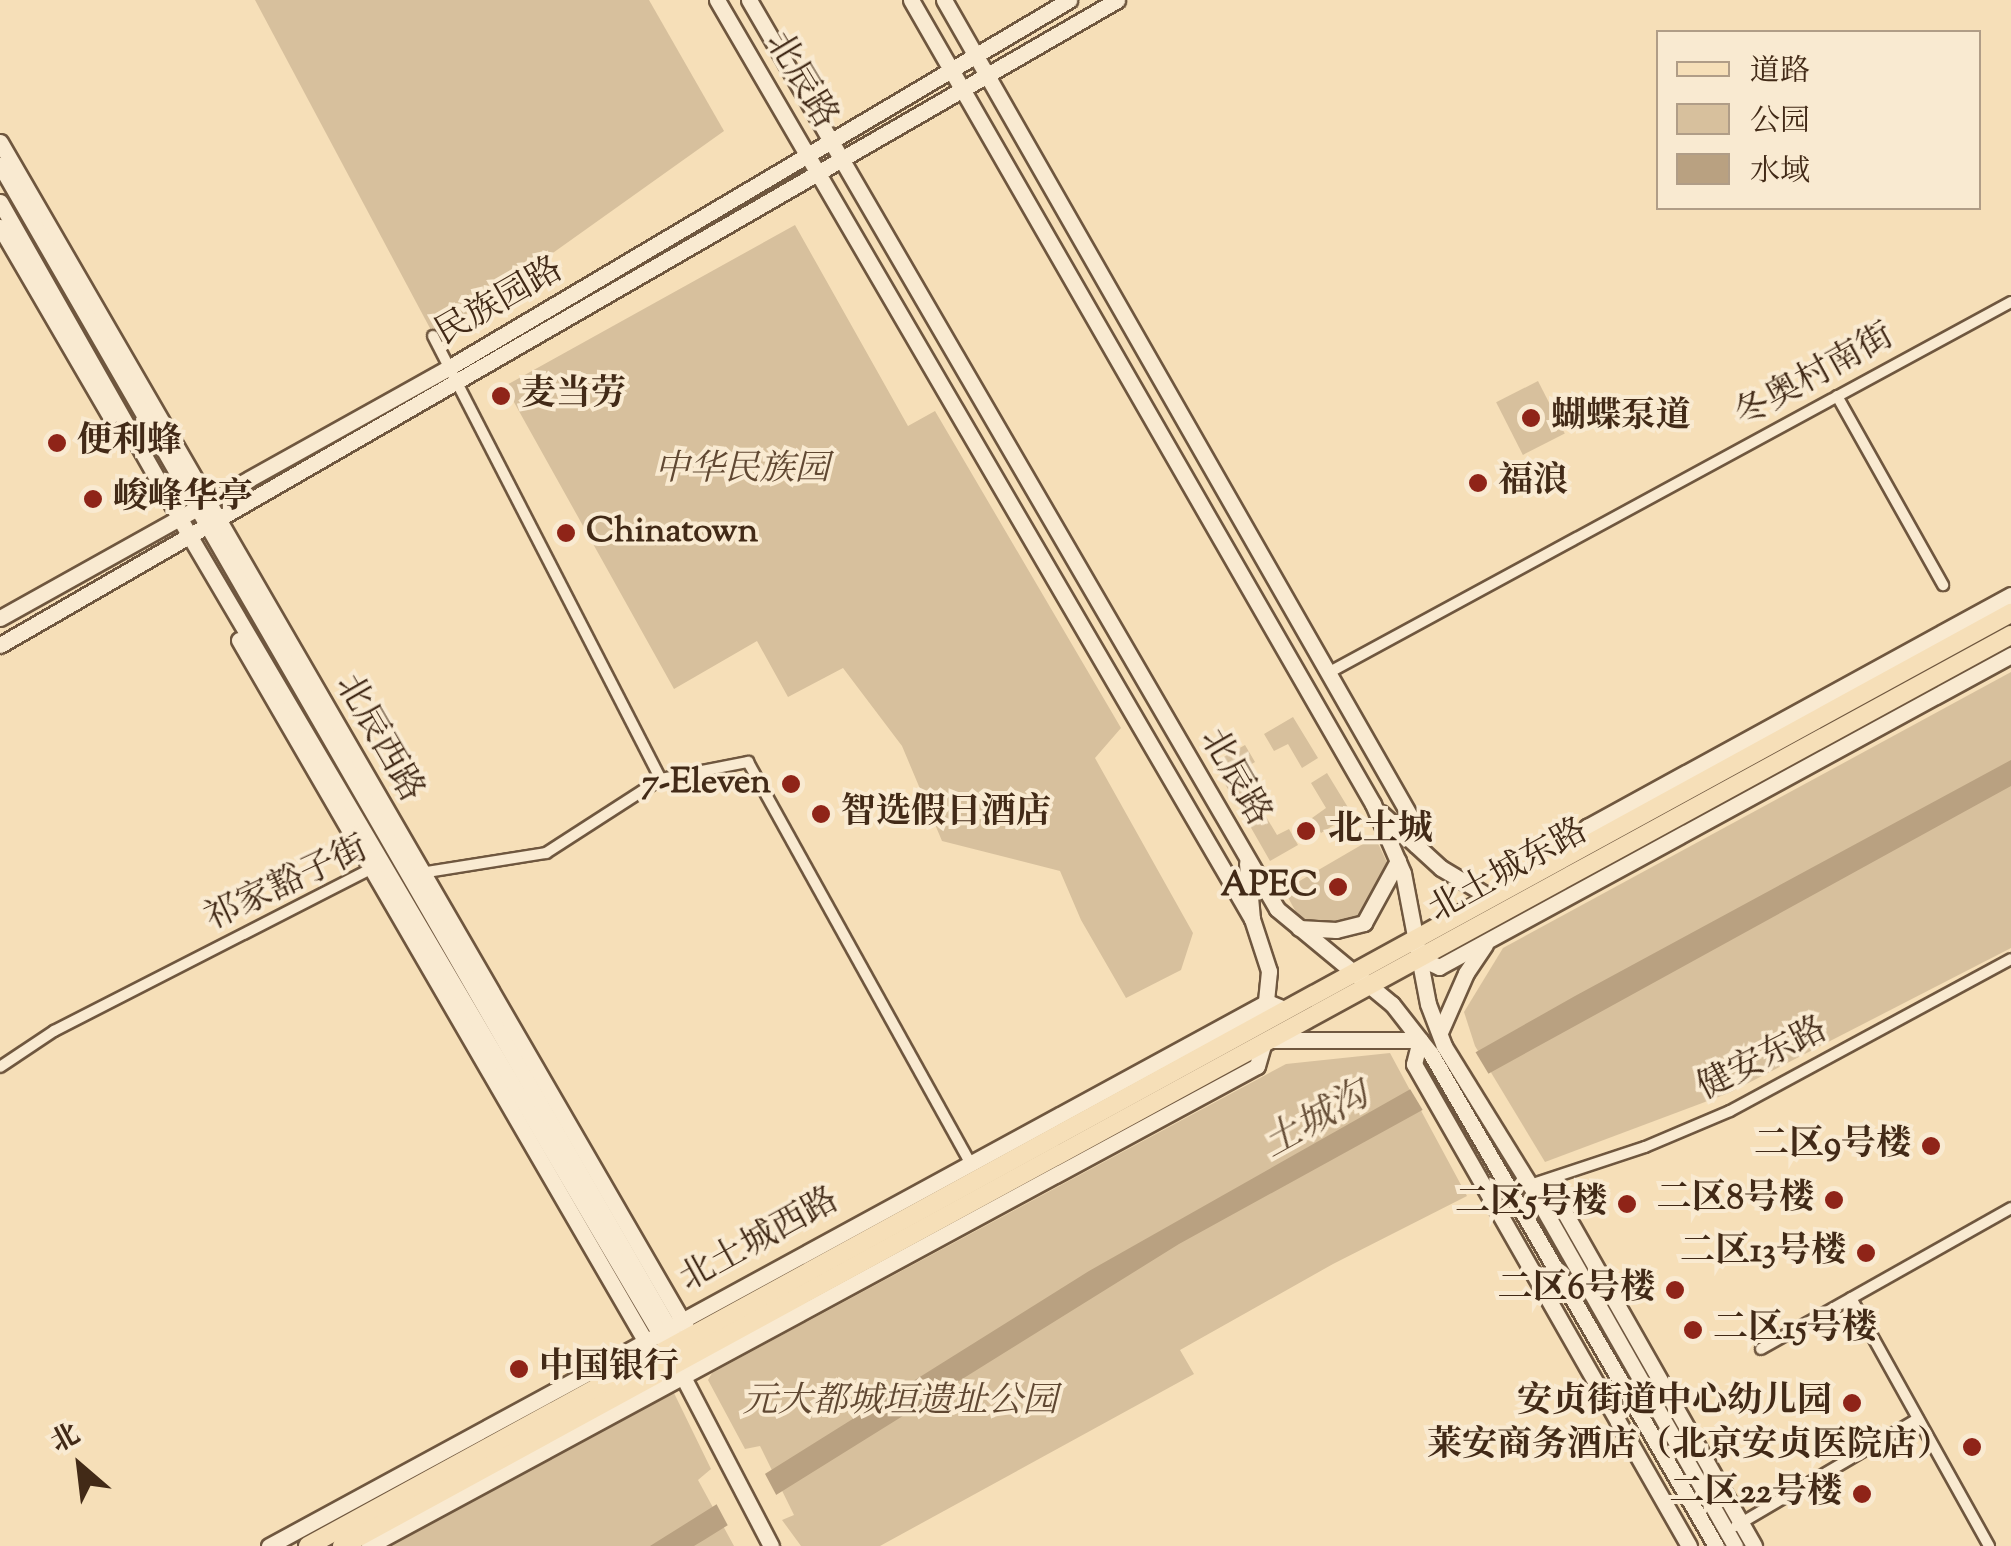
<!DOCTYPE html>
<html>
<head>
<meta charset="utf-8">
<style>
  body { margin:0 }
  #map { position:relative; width:2011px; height:1546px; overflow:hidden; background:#f6dfb8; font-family:"Sorts Mill Goudy","Noto Serif SC",serif }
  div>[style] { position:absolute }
  .green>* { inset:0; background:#d7c09d; transform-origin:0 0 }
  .water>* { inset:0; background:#b9a181 }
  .pier>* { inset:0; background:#f6dfb8; transform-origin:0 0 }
  .roads { filter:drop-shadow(2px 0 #6f573f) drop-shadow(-2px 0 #6f573f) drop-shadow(0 2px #6f573f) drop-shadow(0 -2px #6f573f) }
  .street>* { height:10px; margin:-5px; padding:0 5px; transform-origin:5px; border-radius:5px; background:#f9ead1 }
  .secondary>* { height:15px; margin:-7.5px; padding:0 7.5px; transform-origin:7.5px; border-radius:7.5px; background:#f9ead1 }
  .primary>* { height:18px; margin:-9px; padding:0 9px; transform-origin:9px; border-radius:9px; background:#f6dfb8 }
  .dots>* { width:28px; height:28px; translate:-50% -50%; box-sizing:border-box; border:5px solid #f9ead1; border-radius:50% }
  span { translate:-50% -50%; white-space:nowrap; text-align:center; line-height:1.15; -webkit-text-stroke:8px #f9ead1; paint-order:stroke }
  .street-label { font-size:35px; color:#422a17 }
  .poi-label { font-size:35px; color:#422a17; font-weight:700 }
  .left { translate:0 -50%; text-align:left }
  .right { translate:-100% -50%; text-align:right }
  .park-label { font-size:35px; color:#604832; font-style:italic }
  .water-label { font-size:38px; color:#664e37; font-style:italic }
  .legend { position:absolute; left:1656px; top:30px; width:325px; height:180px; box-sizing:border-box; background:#f9ead1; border:2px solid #b09d87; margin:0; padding:12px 18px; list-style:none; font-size:30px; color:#422a17 }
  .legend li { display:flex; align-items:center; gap:20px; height:50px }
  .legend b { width:50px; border:2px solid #b09d87 }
  .north { position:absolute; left:30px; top:1416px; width:100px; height:100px; -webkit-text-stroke:8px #f9ead1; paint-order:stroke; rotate:332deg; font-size:28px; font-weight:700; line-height:40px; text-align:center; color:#422a17 }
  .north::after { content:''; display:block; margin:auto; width:35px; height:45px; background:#422a17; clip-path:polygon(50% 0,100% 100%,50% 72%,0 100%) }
</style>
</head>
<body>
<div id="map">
  <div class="green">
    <div style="clip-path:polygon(255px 0,649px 0,724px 131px,470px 312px,432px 332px)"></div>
    <div style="clip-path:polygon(795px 225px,908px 426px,935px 411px,1121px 728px,1095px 758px,1193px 933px,1181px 970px,1126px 998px,1081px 920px,1060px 871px,942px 841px,902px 746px,843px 668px,788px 697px,757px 641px,674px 689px,505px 386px)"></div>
    <div style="left:1538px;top:381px;width:59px;height:47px;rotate:63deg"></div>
    <div style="clip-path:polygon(2011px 672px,2011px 948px,1729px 1093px,1545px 1162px,1475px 1046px,1464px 1012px,1503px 948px)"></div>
    <div style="clip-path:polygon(1293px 717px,1318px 758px,1302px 768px,1288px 744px,1274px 751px,1264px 734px)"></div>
    <div style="clip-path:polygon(1245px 745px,1255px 762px,1239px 772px,1253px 796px,1237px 805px,1213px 763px)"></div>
    <div style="clip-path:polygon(1327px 773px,1352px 814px,1321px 833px,1312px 818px,1326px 808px,1311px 783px)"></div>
    <div style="clip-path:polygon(1262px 810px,1277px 835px,1289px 829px,1298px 845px,1270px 861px,1246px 819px)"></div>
    <div style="clip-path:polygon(1375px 837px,1390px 869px,1354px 924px,1308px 922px,1297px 914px,1284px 890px)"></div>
    <div style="clip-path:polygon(1390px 1053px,1467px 1196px,1333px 1264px,1180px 1350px,1194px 1374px,880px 1546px,801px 1546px,782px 1520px,794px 1515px,760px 1446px,745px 1449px,708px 1380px,712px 1373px,1286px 1064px)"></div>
    <div style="clip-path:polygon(674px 1393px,711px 1469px,698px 1480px,734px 1546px,384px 1546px)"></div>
  </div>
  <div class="water">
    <div style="clip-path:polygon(2011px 760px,2011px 786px,1179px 1244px,704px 1540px,694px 1546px,650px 1546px,1089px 1271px,1575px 996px)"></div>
  </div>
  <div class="pier">
    <div style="left:1473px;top:1048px;width:33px;height:75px;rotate:59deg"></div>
    <div style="left:764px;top:1472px;width:32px;height:57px;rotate:62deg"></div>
  </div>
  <div class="roads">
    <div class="street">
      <div style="left:433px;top:336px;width:498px;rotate:62.8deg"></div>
      <div style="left:661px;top:779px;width:89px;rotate:-11.1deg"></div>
      <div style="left:748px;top:762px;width:458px;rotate:61deg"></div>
      <div style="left:1837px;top:396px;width:217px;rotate:60.7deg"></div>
      <div style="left:1328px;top:673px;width:777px;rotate:-28.51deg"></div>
      <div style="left:421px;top:873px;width:127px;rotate:-9.1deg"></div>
      <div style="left:546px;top:853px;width:137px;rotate:-32.8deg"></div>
      <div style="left:0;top:1067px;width:65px;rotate:-33.7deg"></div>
      <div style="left:54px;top:1031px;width:360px;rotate:-27.1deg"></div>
      <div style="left:1530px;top:1185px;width:121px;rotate:-18.3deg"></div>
      <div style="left:1645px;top:1147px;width:92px;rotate:-23deg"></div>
      <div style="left:1730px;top:1111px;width:319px;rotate:-28.4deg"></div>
      <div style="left:1851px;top:1298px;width:284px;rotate:60.9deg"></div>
      <div style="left:1761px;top:1349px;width:287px;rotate:-29.4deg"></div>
      <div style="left:1736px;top:1526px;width:211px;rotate:-30.5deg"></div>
    </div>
    <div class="secondary">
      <div style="left:717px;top:0;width:1063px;rotate:59.79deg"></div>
      <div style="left:749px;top:0;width:1051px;rotate:59.85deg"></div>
      <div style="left:1277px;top:909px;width:149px;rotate:39.6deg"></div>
      <div style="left:1392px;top:1004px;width:63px;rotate:52deg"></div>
      <div style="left:1431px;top:1054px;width:569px;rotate:59.92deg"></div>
      <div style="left:911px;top:0;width:927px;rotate:60.12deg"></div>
      <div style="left:1373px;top:804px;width:75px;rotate:66.5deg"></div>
      <div style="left:1403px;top:873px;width:133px;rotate:79.2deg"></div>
      <div style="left:1428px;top:1004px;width:45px;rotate:69.1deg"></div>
      <div style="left:1444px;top:1046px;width:163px;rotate:58.3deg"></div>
      <div style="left:1530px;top:1185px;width:415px;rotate:60.4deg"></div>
      <div style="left:944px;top:0;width:948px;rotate:60.27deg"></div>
      <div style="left:1414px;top:823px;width:22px;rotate:85deg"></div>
      <div style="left:0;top:142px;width:1380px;rotate:59.94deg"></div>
      <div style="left:691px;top:1336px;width:11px;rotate:117deg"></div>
      <div style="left:0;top:165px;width:1359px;rotate:60.08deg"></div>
      <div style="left:678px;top:1343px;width:12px;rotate:95deg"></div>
      <div style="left:0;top:202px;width:383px;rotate:60.4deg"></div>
      <div style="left:189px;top:535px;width:944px;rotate:59.49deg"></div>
      <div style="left:668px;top:1348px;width:223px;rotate:62.5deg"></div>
      <div style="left:0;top:227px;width:219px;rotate:59.8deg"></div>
      <div style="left:0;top:618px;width:515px;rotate:-29.15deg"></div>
      <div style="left:450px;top:367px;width:720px;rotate:-30.66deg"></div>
      <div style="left:239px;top:640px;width:828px;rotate:59.9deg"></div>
      <div style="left:654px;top:1356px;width:9px;rotate:18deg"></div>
      <div style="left:0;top:645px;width:1290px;rotate:-30deg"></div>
      <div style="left:1381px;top:813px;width:81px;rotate:42.5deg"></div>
      <div style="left:1441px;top:868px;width:55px;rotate:30.8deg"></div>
      <div style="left:1579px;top:847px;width:22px;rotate:-68deg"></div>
      <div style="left:1587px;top:827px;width:483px;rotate:-28.7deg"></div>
      <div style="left:1247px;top:863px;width:56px;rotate:84.9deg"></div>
      <div style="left:1252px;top:919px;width:55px;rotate:71.9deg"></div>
      <div style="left:1269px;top:971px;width:40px;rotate:95.7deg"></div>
      <div style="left:1299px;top:928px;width:37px;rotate:3deg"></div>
      <div style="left:1336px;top:930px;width:29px;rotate:-14deg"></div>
      <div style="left:1364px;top:923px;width:71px;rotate:-61.3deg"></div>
      <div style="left:1419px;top:958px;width:22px;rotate:24deg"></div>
      <div style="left:1439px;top:967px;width:652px;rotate:-28.61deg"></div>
      <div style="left:1441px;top:1030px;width:62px;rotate:-66.3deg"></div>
      <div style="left:1466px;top:973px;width:34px;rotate:-56deg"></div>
      <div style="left:1269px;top:1040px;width:151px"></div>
      <div style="left:1420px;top:1040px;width:25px;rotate:104deg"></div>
      <div style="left:1414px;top:1064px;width:555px;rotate:60.29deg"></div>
      <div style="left:1536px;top:1189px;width:30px;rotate:34deg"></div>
      <div style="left:1561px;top:1206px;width:391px;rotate:60.4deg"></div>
      <div style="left:676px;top:1324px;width:673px;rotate:-28.58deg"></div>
      <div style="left:1267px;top:1002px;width:18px;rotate:22deg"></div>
      <div style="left:269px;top:1546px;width:436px;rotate:-28.5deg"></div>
      <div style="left:369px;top:1546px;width:1009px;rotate:-28.39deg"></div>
      <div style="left:1257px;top:1066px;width:25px;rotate:-74deg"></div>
    </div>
    <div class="primary">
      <div style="left:308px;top:1546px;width:1942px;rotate:-28.72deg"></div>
      <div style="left:342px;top:1546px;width:1901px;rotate:-28.63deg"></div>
    </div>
  </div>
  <div class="dots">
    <div style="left:501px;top:396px;background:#8f2418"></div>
    <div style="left:1531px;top:418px;background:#8f2418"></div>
    <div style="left:57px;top:443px;background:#8f2418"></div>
    <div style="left:1478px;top:483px;background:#8f2418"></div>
    <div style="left:93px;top:499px;background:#8f2418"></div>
    <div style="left:566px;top:533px;background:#8f2418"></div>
    <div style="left:791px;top:784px;background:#8f2418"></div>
    <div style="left:821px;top:814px;background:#8f2418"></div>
    <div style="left:1306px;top:831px;background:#8f2418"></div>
    <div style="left:1338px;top:887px;background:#8f2418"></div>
    <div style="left:1931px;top:1146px;background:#8f2418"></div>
    <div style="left:1834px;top:1200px;background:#8f2418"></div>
    <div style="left:1627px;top:1204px;background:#8f2418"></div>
    <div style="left:1866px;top:1253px;background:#8f2418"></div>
    <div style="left:1675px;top:1290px;background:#8f2418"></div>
    <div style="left:1693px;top:1330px;background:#8f2418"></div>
    <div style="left:519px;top:1369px;background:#8f2418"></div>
    <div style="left:1852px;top:1403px;background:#8f2418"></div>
    <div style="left:1972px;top:1447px;background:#8f2418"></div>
    <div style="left:1862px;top:1494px;background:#8f2418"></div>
  </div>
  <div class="street-label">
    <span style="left:800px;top:81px;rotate:59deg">北辰路</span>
    <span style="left:500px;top:303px;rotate:-30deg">民族园路</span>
    <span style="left:1815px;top:377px;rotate:-29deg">冬奥村南街</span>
    <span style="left:378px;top:739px;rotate:60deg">北辰西路</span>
    <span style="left:1234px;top:778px;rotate:60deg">北辰路</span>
    <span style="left:1509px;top:872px;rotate:-29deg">北土城东路</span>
    <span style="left:287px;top:885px;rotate:-25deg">祁家豁子街</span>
    <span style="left:1763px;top:1060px;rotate:-27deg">健安东路</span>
    <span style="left:760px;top:1241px;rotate:-29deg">北土城西路</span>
  </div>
  <div class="poi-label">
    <span class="left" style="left:521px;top:396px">麦当劳</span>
    <span class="left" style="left:1551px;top:418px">蝴蝶泵道</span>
    <span class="left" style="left:77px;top:443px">便利蜂</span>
    <span class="left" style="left:1498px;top:483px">福浪</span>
    <span class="left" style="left:113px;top:499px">峻峰华亭</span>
    <span class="left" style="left:586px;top:533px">Chinatown</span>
    <span class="right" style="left:771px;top:784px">7-Eleven</span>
    <span class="left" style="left:841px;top:814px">智选假日酒店</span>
    <span class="left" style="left:1328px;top:831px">北土城</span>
    <span class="right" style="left:1318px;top:887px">APEC</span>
    <span class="right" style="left:1911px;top:1146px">二区9号楼</span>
    <span class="right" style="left:1814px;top:1200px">二区8号楼</span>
    <span class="right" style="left:1607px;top:1204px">二区5号楼</span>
    <span class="right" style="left:1846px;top:1253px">二区13号楼</span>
    <span class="right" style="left:1655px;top:1290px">二区6号楼</span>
    <span class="left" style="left:1713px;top:1330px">二区15号楼</span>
    <span class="left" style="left:539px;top:1369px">中国银行</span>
    <span class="right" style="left:1832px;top:1403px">安贞街道中心幼儿园</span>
    <span class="right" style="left:1952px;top:1447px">莱安商务酒店（北京安贞医院店）</span>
    <span class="right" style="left:1842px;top:1494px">二区22号楼</span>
  </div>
  <div class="park-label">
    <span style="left:742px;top:471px">中华民族园</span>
    <span style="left:900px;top:1403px">元大都城垣遗址公园</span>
  </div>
  <div class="water-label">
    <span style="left:1317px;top:1122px;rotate:-29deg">土城沟</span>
  </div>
  <ul class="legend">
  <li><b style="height:12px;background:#f6dfb8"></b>道路</li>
  <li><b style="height:28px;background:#d7c09d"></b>公园</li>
  <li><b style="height:28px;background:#b9a181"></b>水域</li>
  </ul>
  <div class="north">北</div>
</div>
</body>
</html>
